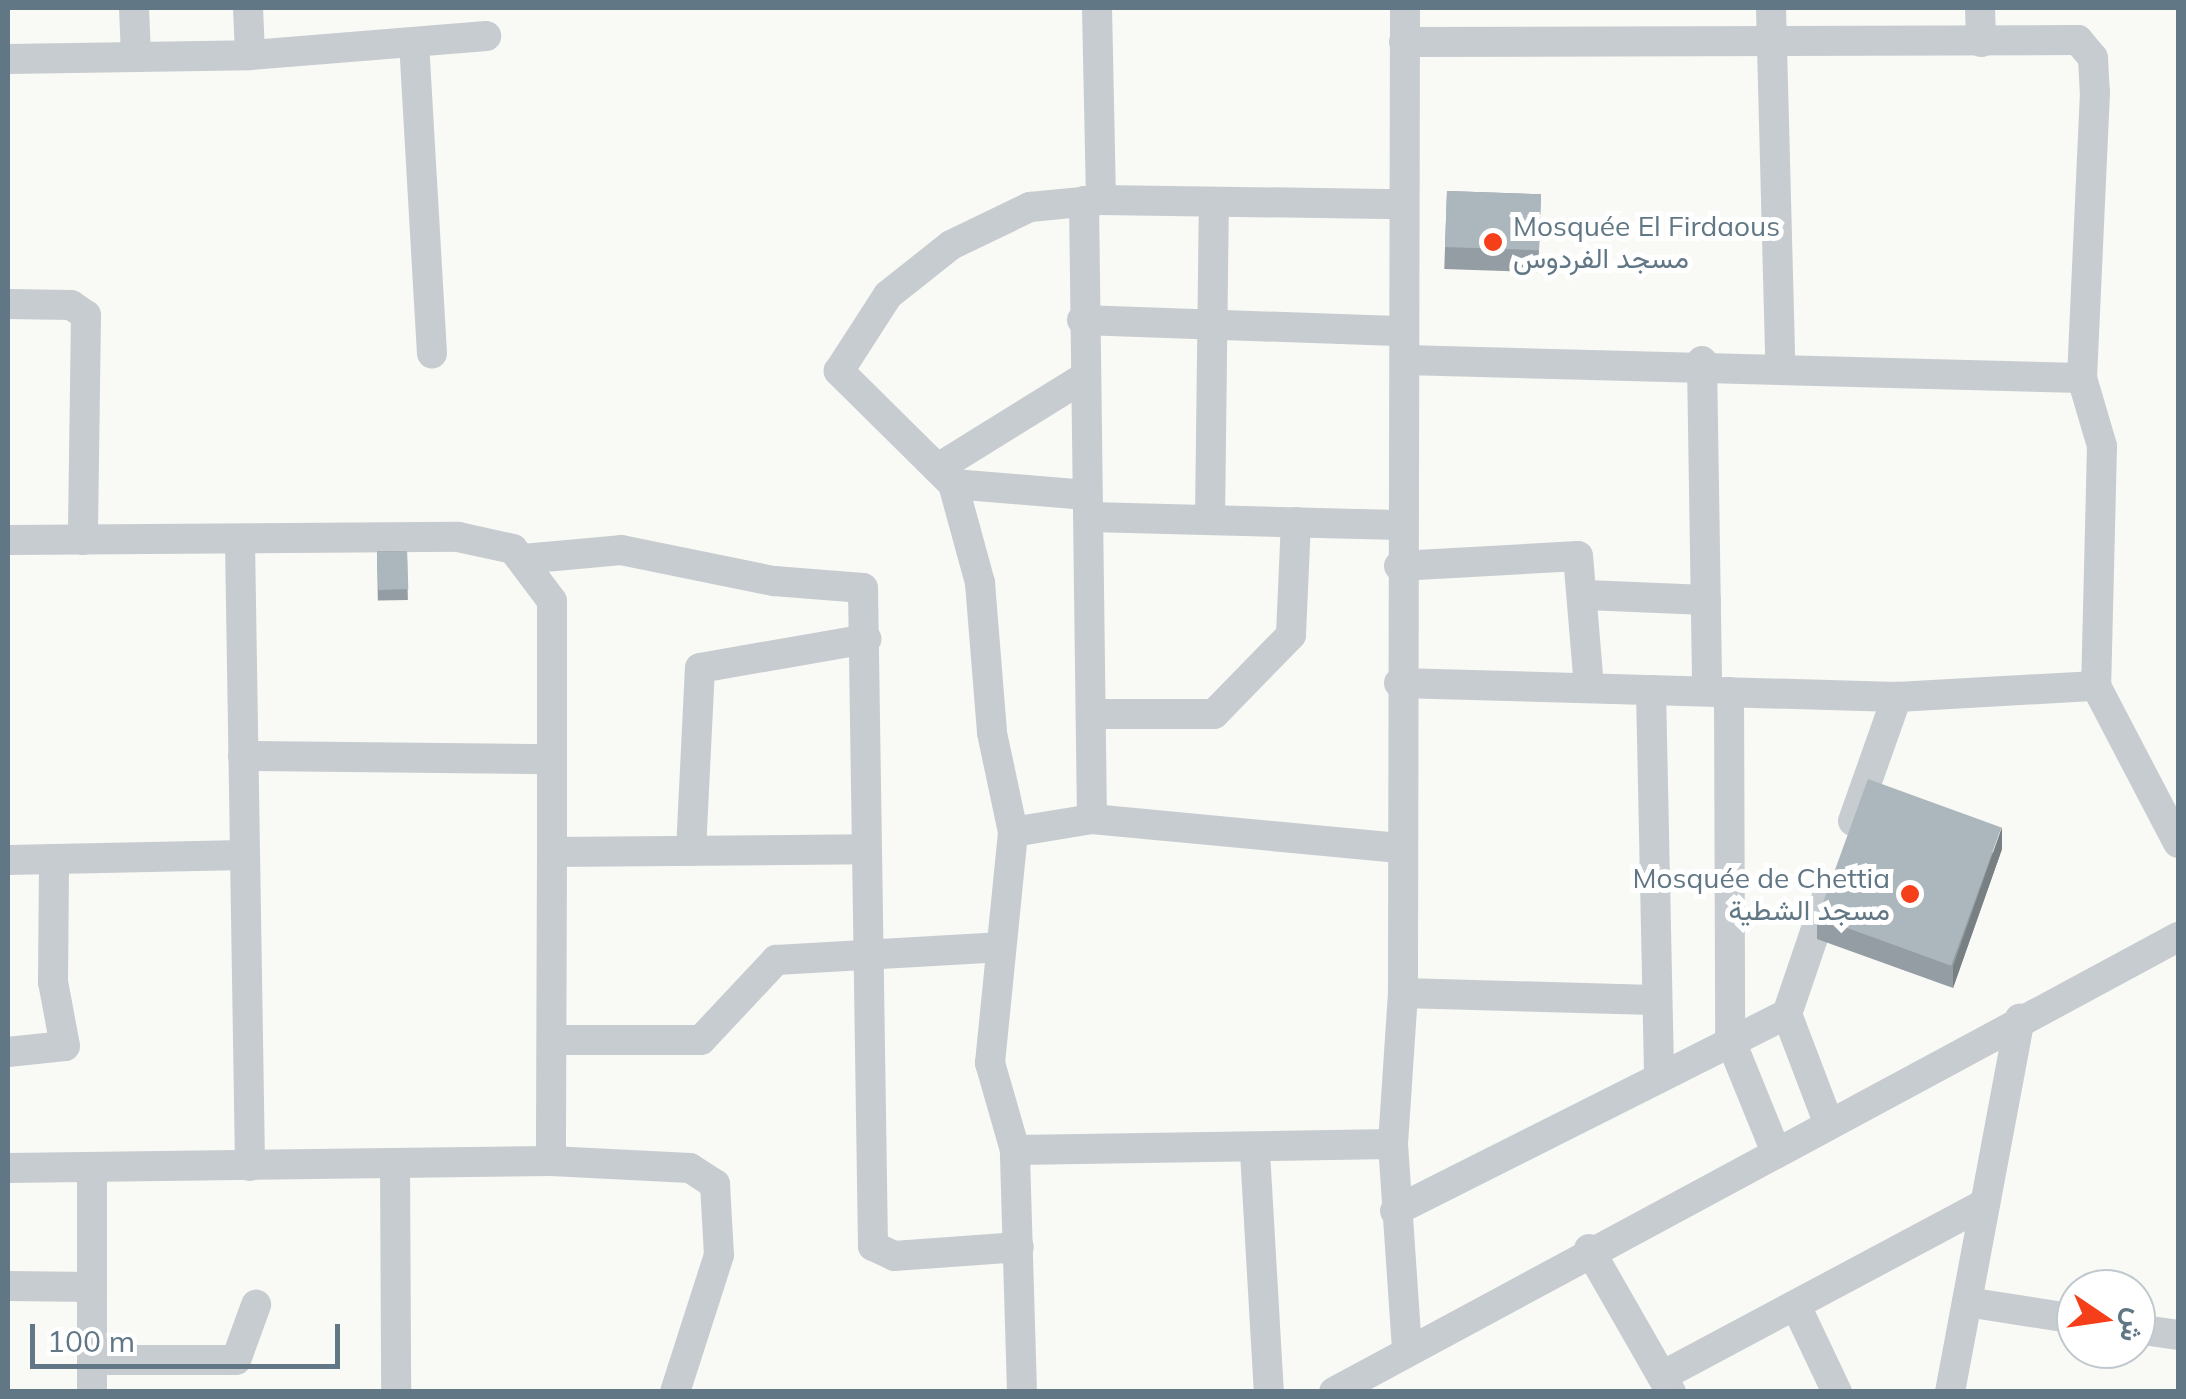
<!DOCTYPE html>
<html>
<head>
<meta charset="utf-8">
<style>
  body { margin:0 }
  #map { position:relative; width:2186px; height:1399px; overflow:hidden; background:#f9f9f6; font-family:Mulish,Vazirmatn,sans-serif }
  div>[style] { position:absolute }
  .minor>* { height:30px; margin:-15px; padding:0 15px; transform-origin:15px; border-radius:15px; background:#c6cccf }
  .wall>* { inset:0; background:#949da3; transform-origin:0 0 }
  .shaded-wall>* { inset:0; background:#788084 }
  .building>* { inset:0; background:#acb7bd; transform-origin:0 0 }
  .dots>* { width:28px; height:28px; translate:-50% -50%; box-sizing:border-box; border:5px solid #fff; border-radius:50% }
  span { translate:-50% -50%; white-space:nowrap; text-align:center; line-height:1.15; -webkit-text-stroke:10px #fff; paint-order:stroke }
  .poi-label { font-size:28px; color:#617785 }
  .left { translate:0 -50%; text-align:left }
  .right { translate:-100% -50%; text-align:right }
  .frame { position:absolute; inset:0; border:10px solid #617785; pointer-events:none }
  .north { position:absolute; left:2056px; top:1269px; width:100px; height:100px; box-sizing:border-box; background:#fff; border:2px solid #c0c9ce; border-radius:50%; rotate:103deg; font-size:28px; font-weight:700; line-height:40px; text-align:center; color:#617785 }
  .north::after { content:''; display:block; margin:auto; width:35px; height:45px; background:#f53f1a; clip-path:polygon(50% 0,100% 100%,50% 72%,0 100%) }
  .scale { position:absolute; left:30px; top:1324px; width:310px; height:45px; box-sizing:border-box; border:5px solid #617785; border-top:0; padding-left:12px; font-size:30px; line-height:35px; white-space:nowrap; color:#617785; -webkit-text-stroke:8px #fff; paint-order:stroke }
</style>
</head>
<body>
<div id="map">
  <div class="minor">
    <div style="left:134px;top:8px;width:47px;rotate:87.6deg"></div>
    <div style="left:1097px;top:8px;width:192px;rotate:88.8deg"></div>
    <div style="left:1101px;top:200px;width:301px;rotate:0.8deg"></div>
    <div style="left:1405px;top:8px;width:985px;rotate:90.12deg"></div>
    <div style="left:1403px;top:993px;width:151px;rotate:93.8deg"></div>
    <div style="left:1393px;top:1144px;width:207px;rotate:86.1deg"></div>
    <div style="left:1771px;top:8px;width:355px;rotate:88.5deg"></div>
    <div style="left:1980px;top:8px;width:34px;rotate:88deg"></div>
    <div style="left:414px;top:42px;width:312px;rotate:86.7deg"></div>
    <div style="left:1404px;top:42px;width:674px;rotate:-0.17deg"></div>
    <div style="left:2078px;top:40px;width:23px;rotate:50deg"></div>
    <div style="left:2093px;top:58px;width:34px;rotate:87deg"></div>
    <div style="left:2095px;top:92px;width:286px;rotate:92.6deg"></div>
    <div style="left:250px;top:55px;width:237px;rotate:-4.6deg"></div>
    <div style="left:8px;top:59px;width:242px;rotate:-0.9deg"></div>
    <div style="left:250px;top:55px;width:47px;rotate:-92.4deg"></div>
    <div style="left:1084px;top:201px;width:618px;rotate:89.26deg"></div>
    <div style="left:1092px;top:819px;width:306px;rotate:5.4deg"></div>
    <div style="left:8px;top:304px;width:63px;rotate:0.9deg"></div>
    <div style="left:71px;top:305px;width:18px;rotate:34deg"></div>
    <div style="left:86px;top:315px;width:225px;rotate:90.8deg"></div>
    <div style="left:1082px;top:320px;width:322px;rotate:2deg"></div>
    <div style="left:1405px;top:360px;width:677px;rotate:1.52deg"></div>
    <div style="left:2082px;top:378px;width:71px;rotate:73.6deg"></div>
    <div style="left:2102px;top:446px;width:240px;rotate:91.4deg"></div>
    <div style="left:2096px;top:686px;width:177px;rotate:62.4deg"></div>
    <div style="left:1702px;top:361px;width:330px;rotate:89.1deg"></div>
    <div style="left:938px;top:468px;width:167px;rotate:-31.8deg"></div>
    <div style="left:953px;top:484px;width:103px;rotate:74.7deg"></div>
    <div style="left:980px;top:583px;width:150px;rotate:85.4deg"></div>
    <div style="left:992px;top:733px;width:101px;rotate:78deg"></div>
    <div style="left:1087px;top:495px;width:134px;rotate:-175.3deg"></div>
    <div style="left:953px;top:484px;width:161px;rotate:-135.3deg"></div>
    <div style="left:839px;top:371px;width:90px;rotate:-57.2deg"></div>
    <div style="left:888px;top:295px;width:80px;rotate:-38.4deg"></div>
    <div style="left:951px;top:245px;width:88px;rotate:-25.7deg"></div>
    <div style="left:1030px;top:207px;width:71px;rotate:-5.6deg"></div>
    <div style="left:1090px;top:517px;width:309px;rotate:1.5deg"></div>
    <div style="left:1210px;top:520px;width:318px;rotate:-89.3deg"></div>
    <div style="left:8px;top:540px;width:450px;rotate:-0.4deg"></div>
    <div style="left:458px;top:537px;width:56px;rotate:12.3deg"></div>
    <div style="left:513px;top:549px;width:65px;rotate:53.1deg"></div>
    <div style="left:552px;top:601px;width:251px;rotate:90deg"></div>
    <div style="left:552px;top:852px;width:309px;rotate:90.2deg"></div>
    <div style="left:551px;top:1161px;width:543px;rotate:179.26deg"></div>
    <div style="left:240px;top:541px;width:625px;rotate:89.08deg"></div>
    <div style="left:523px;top:559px;width:98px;rotate:-5.2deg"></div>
    <div style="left:621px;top:550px;width:156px;rotate:11.5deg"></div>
    <div style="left:774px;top:581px;width:89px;rotate:4.5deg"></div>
    <div style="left:863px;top:588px;width:658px;rotate:89.13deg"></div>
    <div style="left:873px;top:1246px;width:23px;rotate:25deg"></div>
    <div style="left:894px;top:1256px;width:125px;rotate:-4.1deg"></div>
    <div style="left:1399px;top:566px;width:179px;rotate:-3.2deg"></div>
    <div style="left:1578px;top:556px;width:132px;rotate:85.2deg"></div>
    <div style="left:1586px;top:595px;width:120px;rotate:2.4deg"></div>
    <div style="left:1399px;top:683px;width:498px;rotate:1.6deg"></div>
    <div style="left:1897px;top:697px;width:199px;rotate:-3.2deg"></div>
    <div style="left:1651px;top:690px;width:381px;rotate:88.8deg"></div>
    <div style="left:1729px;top:692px;width:347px;rotate:89.8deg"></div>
    <div style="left:1730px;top:1039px;width:120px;rotate:67.9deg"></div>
    <div style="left:1091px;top:714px;width:123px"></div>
    <div style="left:1214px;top:714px;width:110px;rotate:-45.7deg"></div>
    <div style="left:1291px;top:635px;width:113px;rotate:-87.5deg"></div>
    <div style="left:243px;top:756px;width:309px;rotate:0.6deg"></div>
    <div style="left:1853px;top:821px;width:132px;rotate:-70.5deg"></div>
    <div style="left:691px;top:851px;width:183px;rotate:-87.2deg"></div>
    <div style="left:700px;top:668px;width:169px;rotate:-9.9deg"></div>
    <div style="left:552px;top:852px;width:313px;rotate:-0.5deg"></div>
    <div style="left:8px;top:860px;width:236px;rotate:-1.2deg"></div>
    <div style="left:1403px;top:993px;width:251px;rotate:1.6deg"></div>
    <div style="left:1787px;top:1014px;width:116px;rotate:69.2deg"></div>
    <div style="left:552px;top:1040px;width:149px"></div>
    <div style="left:701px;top:1040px;width:110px;rotate:-46.8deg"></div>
    <div style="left:776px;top:960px;width:223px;rotate:-3.3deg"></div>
    <div style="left:8px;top:1052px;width:57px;rotate:-6deg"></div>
    <div style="left:65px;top:1046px;width:65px;rotate:-100.6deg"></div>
    <div style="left:53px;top:982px;width:123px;rotate:-89.5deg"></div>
    <div style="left:1015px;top:1150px;width:91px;rotate:-106deg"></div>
    <div style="left:990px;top:1063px;width:232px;rotate:-84.3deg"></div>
    <div style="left:1013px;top:832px;width:80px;rotate:-9.3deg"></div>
    <div style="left:1255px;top:1152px;width:240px;rotate:86.7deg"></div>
    <div style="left:551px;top:1161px;width:139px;rotate:2.9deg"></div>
    <div style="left:690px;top:1168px;width:30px;rotate:33deg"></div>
    <div style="left:715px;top:1184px;width:71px;rotate:86.8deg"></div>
    <div style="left:719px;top:1255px;width:144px;rotate:107.8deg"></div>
    <div style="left:395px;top:1164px;width:228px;rotate:89.7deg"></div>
    <div style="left:92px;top:1168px;width:224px;rotate:90deg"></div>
    <div style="left:1395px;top:1211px;width:439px;rotate:-26.7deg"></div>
    <div style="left:1787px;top:1014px;width:133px;rotate:-71.2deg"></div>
    <div style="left:1589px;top:1249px;width:165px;rotate:60.2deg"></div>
    <div style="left:8px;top:1286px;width:84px;rotate:0.7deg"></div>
    <div style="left:1967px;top:1302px;width:110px;rotate:8.9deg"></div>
    <div style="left:1798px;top:1310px;width:91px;rotate:64.6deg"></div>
    <div style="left:2136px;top:1329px;width:42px;rotate:8.1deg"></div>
    <div style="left:92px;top:1360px;width:144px"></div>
    <div style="left:236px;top:1360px;width:59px;rotate:-70deg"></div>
    <div style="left:1662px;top:1376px;width:361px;rotate:-28.1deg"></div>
    <div style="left:1022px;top:1392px;width:242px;rotate:-91.7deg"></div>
    <div style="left:1015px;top:1150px;width:378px;rotate:-0.9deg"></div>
    <div style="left:1334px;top:1392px;width:959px;rotate:-28.33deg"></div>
    <div style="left:1950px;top:1392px;width:380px;rotate:-79.4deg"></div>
  </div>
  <div class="wall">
    <div style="left:1447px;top:191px;width:94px;height:78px;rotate:2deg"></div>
    <div style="left:407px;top:551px;width:49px;height:30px;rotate:89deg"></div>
    <div style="clip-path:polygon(2002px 849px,1953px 988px,1817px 939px,1817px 917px)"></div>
  </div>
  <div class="shaded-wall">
    <div style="clip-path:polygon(2002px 827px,2002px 849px,1953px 988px,1953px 966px)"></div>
  </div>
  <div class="building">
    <div style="left:1447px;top:191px;width:94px;height:56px;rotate:2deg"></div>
    <div style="left:407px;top:551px;width:38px;height:30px;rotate:88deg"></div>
    <div style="left:1868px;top:779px;width:142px;height:147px;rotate:20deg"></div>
  </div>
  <div class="dots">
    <div style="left:1493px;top:242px;background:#f53f1a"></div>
    <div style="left:1910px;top:894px;background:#f53f1a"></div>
  </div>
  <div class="poi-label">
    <span class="left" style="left:1513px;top:242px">Mosquée El Firdaous<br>مسجد الفردوس</span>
    <span class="right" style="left:1890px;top:894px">Mosquée de Chettia<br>مسجد الشطية</span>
  </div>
  <div class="frame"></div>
  <div class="north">ش</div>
  <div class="scale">100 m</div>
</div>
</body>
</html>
